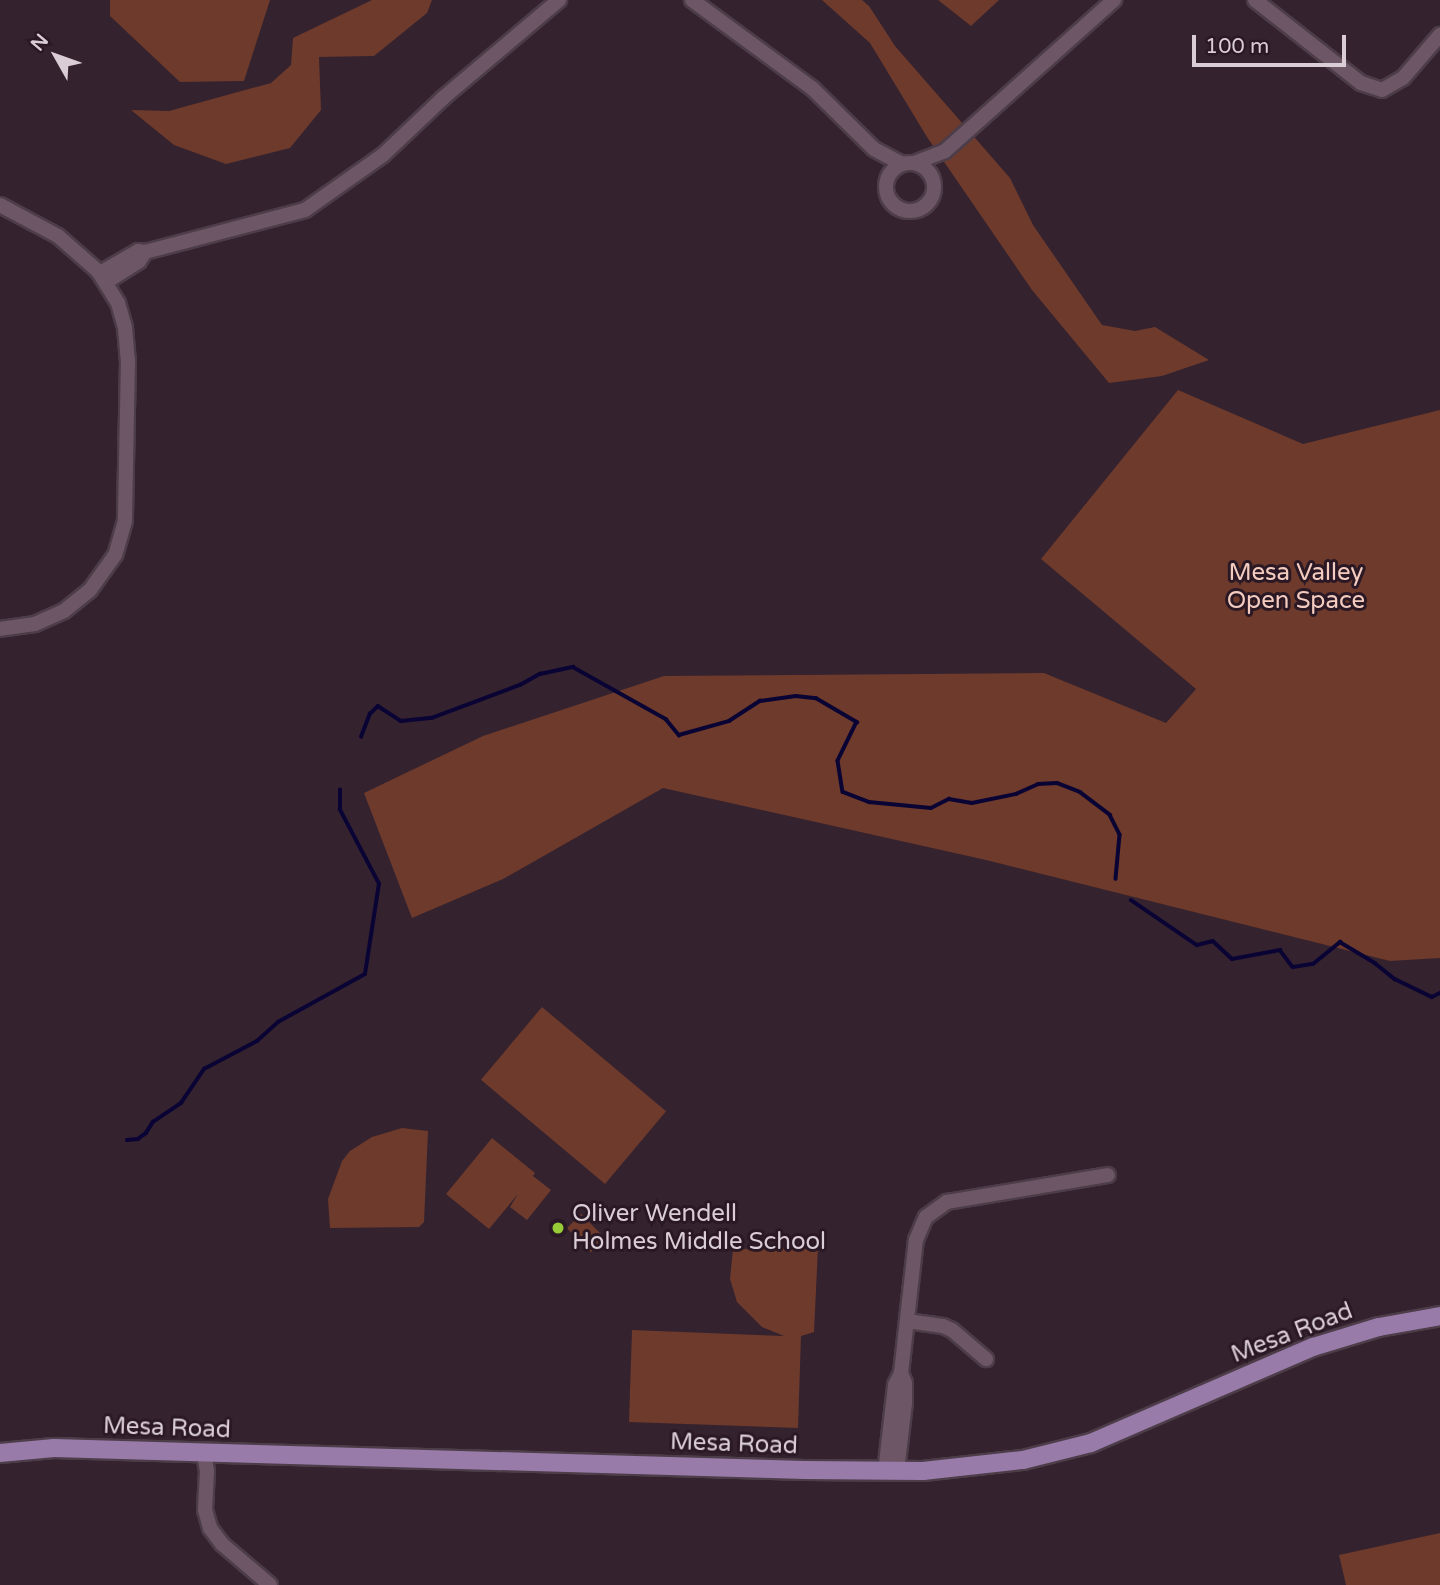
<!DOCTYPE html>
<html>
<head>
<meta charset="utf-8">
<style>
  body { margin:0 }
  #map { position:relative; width:1440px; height:1585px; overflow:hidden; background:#34222f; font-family:"Varela Round",sans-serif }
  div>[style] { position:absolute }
  .green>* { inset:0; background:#6d3a2b; transform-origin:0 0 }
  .stream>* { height:3.5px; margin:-1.75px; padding:0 1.75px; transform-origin:1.75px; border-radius:1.75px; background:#0a0435 }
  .roads { filter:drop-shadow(2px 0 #4d3d49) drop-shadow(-2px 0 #4d3d49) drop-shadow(0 2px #4d3d49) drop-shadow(0 -2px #4d3d49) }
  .minor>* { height:14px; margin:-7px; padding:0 7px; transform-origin:7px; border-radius:7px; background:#6d5766 }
  .minor>.ring { margin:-7px; padding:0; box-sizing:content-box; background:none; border:14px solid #6d5766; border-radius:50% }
  .major>* { height:18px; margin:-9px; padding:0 9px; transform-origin:9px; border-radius:9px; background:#997baa }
  .dots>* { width:19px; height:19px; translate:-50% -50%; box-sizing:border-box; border:4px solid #2a1825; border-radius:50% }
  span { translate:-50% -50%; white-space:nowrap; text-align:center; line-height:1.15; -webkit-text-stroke:6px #2a1825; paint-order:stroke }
  .park-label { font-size:24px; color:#f3cbbf }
  .poi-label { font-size:24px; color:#dacdd6 }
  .left { translate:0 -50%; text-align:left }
  .street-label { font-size:24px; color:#dacdd6 }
  .north { position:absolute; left:21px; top:21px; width:70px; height:70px; -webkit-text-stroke:5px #2a1825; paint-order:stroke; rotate:310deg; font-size:19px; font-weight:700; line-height:28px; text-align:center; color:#dacdd6 }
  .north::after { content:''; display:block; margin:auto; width:24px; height:32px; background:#dacdd6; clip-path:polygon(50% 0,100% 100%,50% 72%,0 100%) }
  .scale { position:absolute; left:1192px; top:35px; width:154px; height:32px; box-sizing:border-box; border:4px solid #dacdd6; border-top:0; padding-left:9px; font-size:21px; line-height:24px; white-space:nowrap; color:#dacdd6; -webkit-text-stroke:5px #2a1825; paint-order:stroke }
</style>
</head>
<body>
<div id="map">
  <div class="green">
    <div style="clip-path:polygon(110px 0,270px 0,244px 81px,180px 82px,110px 16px)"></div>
    <div style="clip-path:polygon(372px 0,432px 0,427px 13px,374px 56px,319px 57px,321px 110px,290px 148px,226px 164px,174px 145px,131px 110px,169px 111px,271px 83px,291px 65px,293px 38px)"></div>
    <div style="clip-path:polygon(822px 0,862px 0,869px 6px,895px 46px,1010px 178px,1033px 225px,1102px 325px,1135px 331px,1155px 327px,1209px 360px,1162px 376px,1109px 383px,1032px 290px,927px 137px,870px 43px)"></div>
    <div style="clip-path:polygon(938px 0,999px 0,971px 26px)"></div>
    <div style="clip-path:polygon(1178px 390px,1303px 444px,1440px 410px,1440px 958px,1390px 961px,986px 860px,663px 788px,503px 879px,412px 918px,364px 793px,483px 736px,664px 676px,1044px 673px,1166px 723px,1196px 689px,1041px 559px)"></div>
    <div style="left:542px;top:1007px;width:162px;height:95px;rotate:40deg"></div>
    <div style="clip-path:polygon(402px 1128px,428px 1131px,424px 1222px,419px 1227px,330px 1228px,328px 1199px,342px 1161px,350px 1151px,372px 1137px)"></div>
    <div style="clip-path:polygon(492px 1138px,535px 1173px,533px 1176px,551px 1190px,527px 1220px,510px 1207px,518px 1194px,489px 1229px,446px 1194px)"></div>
    <div style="left:581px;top:1214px;width:34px;height:20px;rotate:45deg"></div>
    <div style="clip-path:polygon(818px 1248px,814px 1332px,801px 1336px,798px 1428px,629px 1422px,632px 1330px,784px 1336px,762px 1327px,737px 1302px,730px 1279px,733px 1249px)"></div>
    <div style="clip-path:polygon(1440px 1533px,1440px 1585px,1346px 1585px,1339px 1555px)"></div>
  </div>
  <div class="stream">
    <div style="left:361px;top:737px;width:25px;rotate:-69deg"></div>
    <div style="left:370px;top:714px;width:11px;rotate:-45deg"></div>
    <div style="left:378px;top:706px;width:27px;rotate:33deg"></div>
    <div style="left:401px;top:721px;width:31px;rotate:-6deg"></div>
    <div style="left:432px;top:718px;width:94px;rotate:-20.6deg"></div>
    <div style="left:520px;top:685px;width:23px;rotate:-29deg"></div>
    <div style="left:540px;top:674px;width:34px;rotate:-12deg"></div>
    <div style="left:573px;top:667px;width:107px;rotate:29.2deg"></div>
    <div style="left:666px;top:719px;width:21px;rotate:51deg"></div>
    <div style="left:679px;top:735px;width:52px;rotate:-15.6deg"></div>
    <div style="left:729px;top:721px;width:37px;rotate:-33deg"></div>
    <div style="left:760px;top:701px;width:36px;rotate:-8deg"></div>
    <div style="left:796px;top:696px;width:20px;rotate:6deg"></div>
    <div style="left:816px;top:698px;width:48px;rotate:30.3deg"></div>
    <div style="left:857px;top:722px;width:43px;rotate:116deg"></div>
    <div style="left:838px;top:761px;width:31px;rotate:81deg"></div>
    <div style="left:843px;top:792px;width:28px;rotate:21deg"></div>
    <div style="left:869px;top:802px;width:62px;rotate:5.5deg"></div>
    <div style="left:931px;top:808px;width:20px;rotate:-27deg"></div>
    <div style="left:949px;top:799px;width:23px;rotate:10deg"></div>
    <div style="left:972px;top:803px;width:45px;rotate:-11.6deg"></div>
    <div style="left:1016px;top:794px;width:24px;rotate:-24deg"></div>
    <div style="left:1038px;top:784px;width:19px;rotate:-3deg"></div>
    <div style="left:1057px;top:783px;width:25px;rotate:21deg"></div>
    <div style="left:1080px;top:792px;width:38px;rotate:37deg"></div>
    <div style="left:1110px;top:815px;width:22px;rotate:63deg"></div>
    <div style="left:1120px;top:835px;width:44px;rotate:95.2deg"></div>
    <div style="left:1131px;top:900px;width:80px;rotate:34.3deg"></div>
    <div style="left:1197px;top:945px;width:16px;rotate:-14deg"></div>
    <div style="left:1213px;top:941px;width:26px;rotate:43deg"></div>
    <div style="left:1232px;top:959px;width:49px;rotate:-10.6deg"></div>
    <div style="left:1280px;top:950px;width:21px;rotate:53deg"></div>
    <div style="left:1293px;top:967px;width:20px;rotate:-9deg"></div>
    <div style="left:1313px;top:964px;width:35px;rotate:-39deg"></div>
    <div style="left:1340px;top:942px;width:41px;rotate:31deg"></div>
    <div style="left:1375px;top:963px;width:26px;rotate:39deg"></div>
    <div style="left:1395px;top:979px;width:41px;rotate:25.9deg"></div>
    <div style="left:1432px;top:997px;width:9px;rotate:-27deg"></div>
    <div style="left:127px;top:1140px;width:11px;rotate:-5deg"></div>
    <div style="left:138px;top:1139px;width:10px;rotate:-37deg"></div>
    <div style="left:146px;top:1133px;width:13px;rotate:-58deg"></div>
    <div style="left:153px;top:1122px;width:34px;rotate:-34deg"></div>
    <div style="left:181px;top:1103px;width:41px;rotate:-55.9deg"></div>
    <div style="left:204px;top:1069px;width:60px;rotate:-27.8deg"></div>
    <div style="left:257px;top:1041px;width:28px;rotate:-42deg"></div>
    <div style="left:278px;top:1022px;width:99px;rotate:-28.9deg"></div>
    <div style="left:365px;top:974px;width:91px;rotate:-81.2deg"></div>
    <div style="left:379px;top:884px;width:84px;rotate:-117.8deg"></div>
    <div style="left:340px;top:810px;width:20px;rotate:-90deg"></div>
  </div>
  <div class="roads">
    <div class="minor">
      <div style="left:692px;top:0;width:149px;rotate:36.3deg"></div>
      <div style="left:812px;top:88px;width:87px;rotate:44.5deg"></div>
      <div style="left:874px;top:149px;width:32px;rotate:28deg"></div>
      <div style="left:1255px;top:0;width:135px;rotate:38.1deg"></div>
      <div style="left:1361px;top:83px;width:22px;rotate:18deg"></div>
      <div style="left:1382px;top:90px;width:24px;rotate:-30deg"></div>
      <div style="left:1403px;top:78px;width:57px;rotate:-49.3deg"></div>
      <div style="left:914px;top:163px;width:33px;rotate:-21deg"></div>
      <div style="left:945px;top:151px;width:227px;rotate:-41.8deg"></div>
      <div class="ring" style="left:886px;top:163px;width:34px;height:34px"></div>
      <div style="left:0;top:205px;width:66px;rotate:28.1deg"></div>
      <div style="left:58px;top:236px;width:53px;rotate:41.2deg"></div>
      <div style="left:98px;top:271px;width:38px;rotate:58deg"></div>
      <div style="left:118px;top:303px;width:26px;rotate:74deg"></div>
      <div style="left:125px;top:328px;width:32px;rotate:85deg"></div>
      <div style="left:128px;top:360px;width:161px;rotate:91.1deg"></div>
      <div style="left:125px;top:521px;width:35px;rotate:106deg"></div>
      <div style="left:115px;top:555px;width:43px;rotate:125.5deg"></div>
      <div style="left:90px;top:590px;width:33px;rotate:141deg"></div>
      <div style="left:64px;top:611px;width:32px;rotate:156deg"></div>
      <div style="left:35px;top:624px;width:35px;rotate:172deg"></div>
      <div style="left:100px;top:273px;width:44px;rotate:-30.1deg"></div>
      <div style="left:138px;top:251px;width:7px;rotate:8deg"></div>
      <div style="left:145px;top:252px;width:165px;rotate:-14.7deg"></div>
      <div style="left:305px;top:210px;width:95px;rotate:-35.2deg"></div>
      <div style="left:383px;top:155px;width:83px;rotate:-43.5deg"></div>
      <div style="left:443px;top:98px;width:152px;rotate:-40.2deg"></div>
      <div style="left:106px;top:282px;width:39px;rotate:-32deg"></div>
      <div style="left:139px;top:261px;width:11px;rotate:-56deg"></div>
      <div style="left:907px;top:1321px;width:36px;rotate:8deg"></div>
      <div style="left:943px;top:1326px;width:10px;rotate:24deg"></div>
      <div style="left:952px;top:1330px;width:45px;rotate:40.5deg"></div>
      <div style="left:204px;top:1454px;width:17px;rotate:80deg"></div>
      <div style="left:207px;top:1471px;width:39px;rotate:93deg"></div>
      <div style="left:205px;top:1510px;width:19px;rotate:74deg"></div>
      <div style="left:210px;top:1528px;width:20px;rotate:53deg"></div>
      <div style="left:222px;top:1544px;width:63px;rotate:40.5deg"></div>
      <div style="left:897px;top:1471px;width:68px;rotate:-83.3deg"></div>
      <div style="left:905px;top:1403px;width:20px;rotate:-90deg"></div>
      <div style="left:905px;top:1383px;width:11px;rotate:-112deg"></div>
      <div style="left:885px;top:1472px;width:88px;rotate:-83.4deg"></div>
      <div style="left:895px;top:1385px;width:13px;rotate:-63deg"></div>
      <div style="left:901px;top:1373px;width:134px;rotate:-83.6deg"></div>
      <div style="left:916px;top:1240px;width:25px;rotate:-67deg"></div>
      <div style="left:926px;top:1217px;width:26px;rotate:-36deg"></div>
      <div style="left:947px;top:1202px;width:163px;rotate:-9.5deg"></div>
    </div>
    <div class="major">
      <div style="left:0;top:1453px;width:54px;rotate:-5.3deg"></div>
      <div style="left:54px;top:1448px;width:751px;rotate:1.68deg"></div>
      <div style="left:805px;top:1470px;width:118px;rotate:0.5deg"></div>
      <div style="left:923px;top:1471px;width:101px;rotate:-6.3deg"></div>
      <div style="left:1023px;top:1460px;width:70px;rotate:-14deg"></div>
      <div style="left:1091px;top:1443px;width:242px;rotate:-23.4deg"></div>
      <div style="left:1313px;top:1347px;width:69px;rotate:-16.9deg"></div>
      <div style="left:1379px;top:1327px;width:62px;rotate:-10.2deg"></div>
    </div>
  </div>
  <div class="dots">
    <div style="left:558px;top:1228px;background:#97cb38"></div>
  </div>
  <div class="park-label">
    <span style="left:1296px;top:587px">Mesa Valley<br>Open Space</span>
  </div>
  <div class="poi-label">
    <span class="left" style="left:572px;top:1228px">Oliver Wendell<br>Holmes Middle School</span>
  </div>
  <div class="street-label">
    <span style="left:1292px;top:1333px;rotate:-21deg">Mesa Road</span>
    <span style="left:167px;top:1428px;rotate:2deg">Mesa Road</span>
    <span style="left:734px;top:1444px;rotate:2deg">Mesa Road</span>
  </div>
  <div class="north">N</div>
  <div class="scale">100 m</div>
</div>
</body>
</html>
